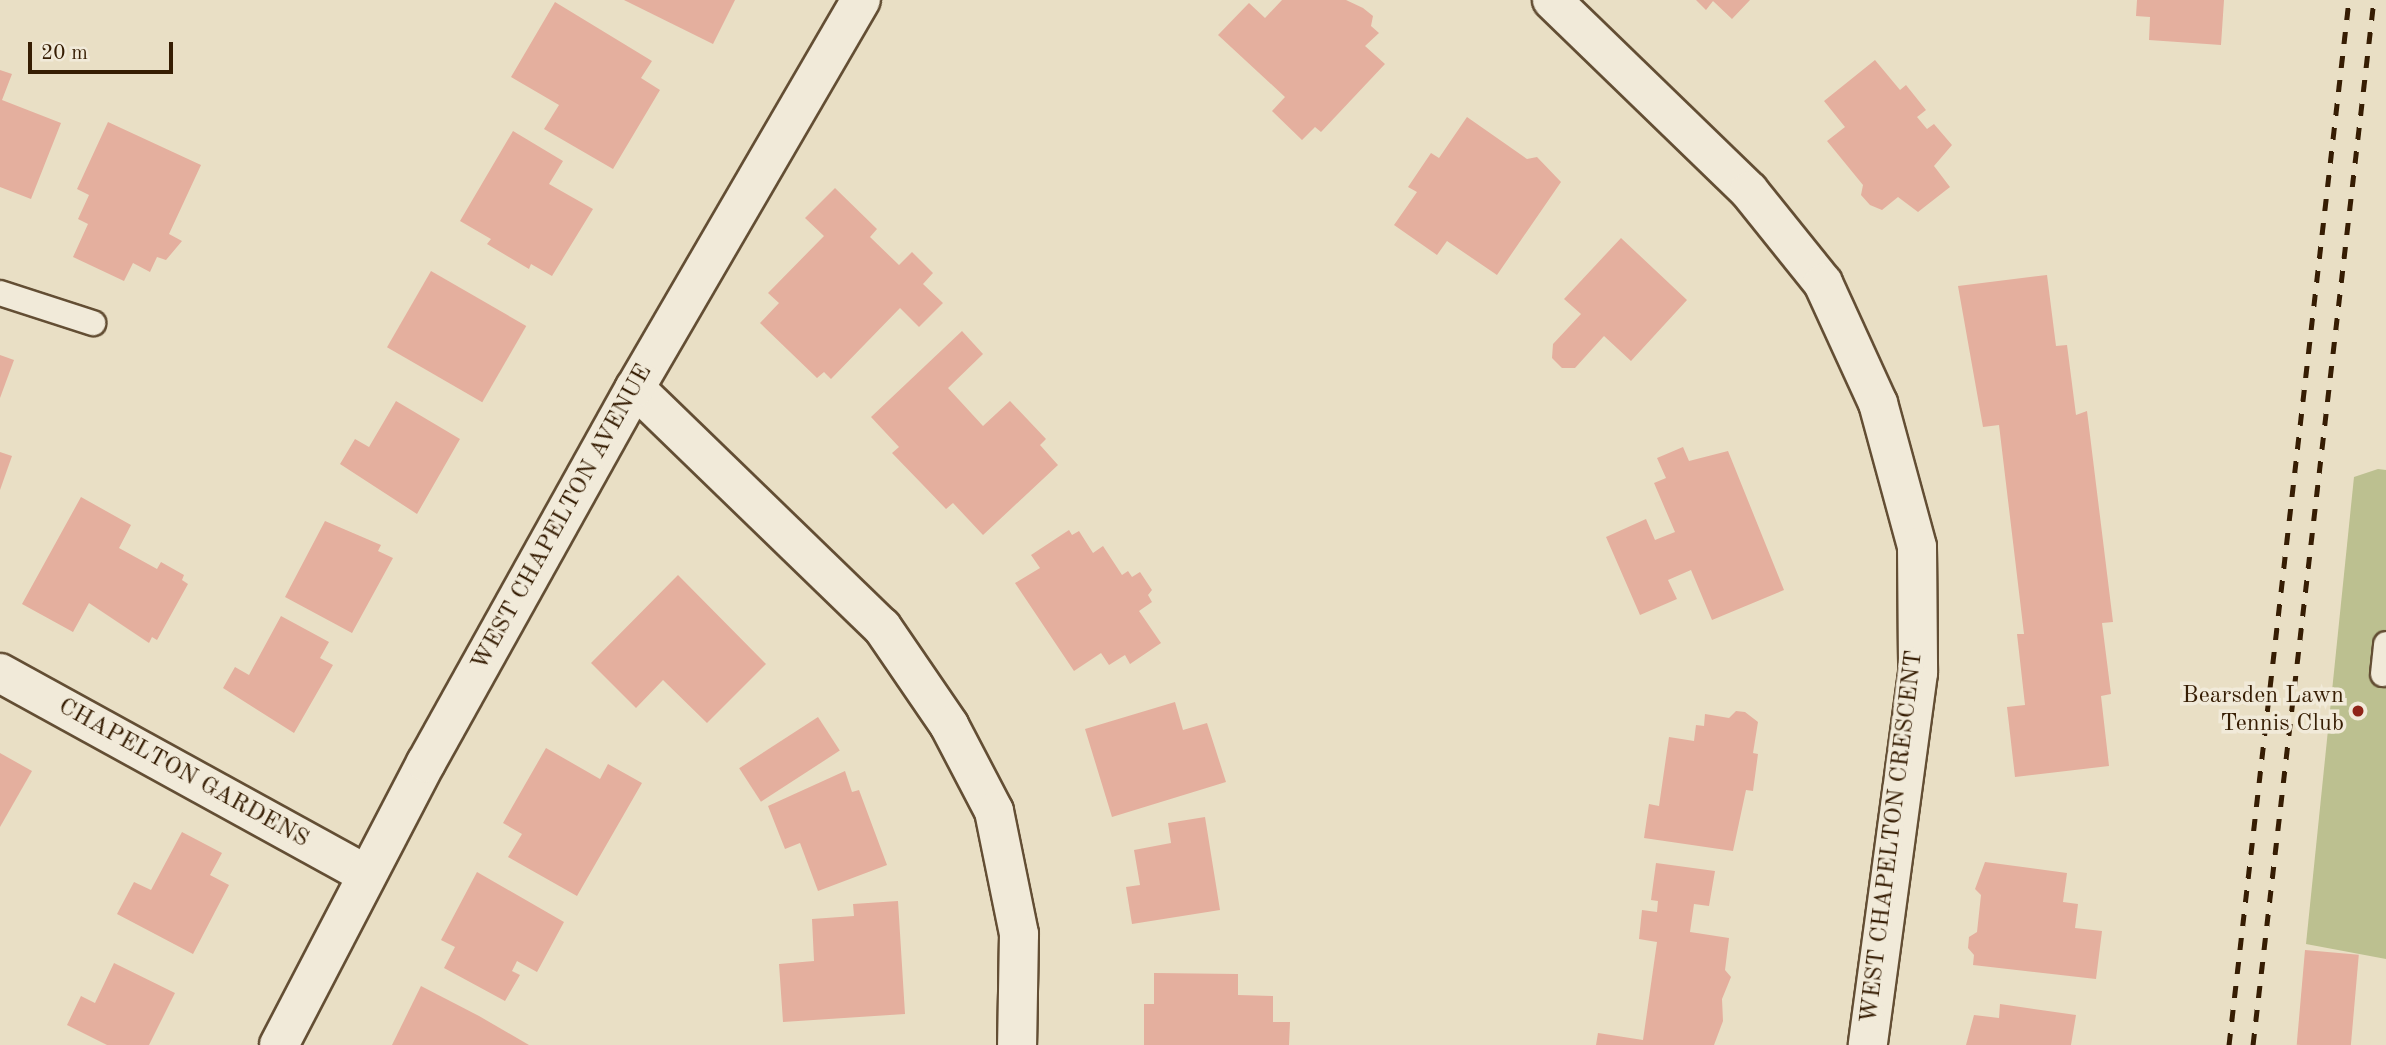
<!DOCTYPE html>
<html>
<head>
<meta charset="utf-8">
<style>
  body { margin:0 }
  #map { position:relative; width:2386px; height:1045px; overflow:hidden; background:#e9dfc5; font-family:"Old Standard TT",serif }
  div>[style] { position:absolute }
  .green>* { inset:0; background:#bcc090 }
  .building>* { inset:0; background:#e4af9e; transform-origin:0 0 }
  .roads { filter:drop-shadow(2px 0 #634e34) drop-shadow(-2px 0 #634e34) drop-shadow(0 2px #634e34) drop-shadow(0 -2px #634e34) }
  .lane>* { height:24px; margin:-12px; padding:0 12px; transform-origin:12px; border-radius:12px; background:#f1ead9 }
  .street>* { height:38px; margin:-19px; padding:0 19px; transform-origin:19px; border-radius:19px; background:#f1ead9 }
  .rail>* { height:5px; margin-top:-2.5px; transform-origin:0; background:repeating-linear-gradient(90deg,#361d03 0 12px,transparent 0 24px) }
  .dots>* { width:19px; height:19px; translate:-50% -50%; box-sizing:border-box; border:4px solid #f1ead9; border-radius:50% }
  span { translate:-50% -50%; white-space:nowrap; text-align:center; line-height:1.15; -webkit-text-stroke:7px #f1ead9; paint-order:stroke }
  .street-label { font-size:24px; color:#361d03 }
  .poi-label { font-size:24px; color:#361d03 }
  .right { translate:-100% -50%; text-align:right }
  .scale { position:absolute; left:28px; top:42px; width:145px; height:32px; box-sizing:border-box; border:4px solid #361d03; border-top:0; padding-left:9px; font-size:21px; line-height:24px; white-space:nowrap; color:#361d03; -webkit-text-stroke:5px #f1ead9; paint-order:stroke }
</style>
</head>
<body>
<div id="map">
  <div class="green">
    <div style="clip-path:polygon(2378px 469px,2386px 470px,2386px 959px,2306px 944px,2354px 477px)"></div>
  </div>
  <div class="building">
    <div style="clip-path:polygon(624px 0,735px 0,713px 44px)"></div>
    <div style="clip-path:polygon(1282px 0,1346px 0,1363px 8px,1373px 16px,1371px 26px,1379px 33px,1365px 46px,1385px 64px,1321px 132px,1315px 127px,1302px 140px,1272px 111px,1285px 97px,1218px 35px,1249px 3px,1265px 18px)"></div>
    <div style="clip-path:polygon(1696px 0,1750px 0,1732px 19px,1713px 1px,1706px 10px)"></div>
    <div style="clip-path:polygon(2137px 0,2224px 0,2221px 45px,2149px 40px,2150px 17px,2136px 16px)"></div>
    <div style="clip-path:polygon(555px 2px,652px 61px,641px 78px,660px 90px,613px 169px,544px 129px,559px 105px,511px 77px)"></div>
    <div style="clip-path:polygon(1875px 60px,1900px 90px,1906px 85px,1926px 110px,1917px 117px,1927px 129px,1934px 124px,1952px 145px,1934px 166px,1950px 187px,1918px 212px,1898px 197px,1882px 210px,1870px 205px,1861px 195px,1863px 185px,1827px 141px,1845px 127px,1824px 101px)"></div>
    <div style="clip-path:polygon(0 70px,12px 74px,2px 100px,61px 123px,31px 199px,0 187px)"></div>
    <div style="clip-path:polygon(1467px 117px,1527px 159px,1537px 157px,1561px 182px,1497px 275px,1447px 241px,1437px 255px,1394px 225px,1417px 192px,1408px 187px,1431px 153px,1439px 158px)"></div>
    <div style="clip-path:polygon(108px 122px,201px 165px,169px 234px,182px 241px,166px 260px,157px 257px,150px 272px,133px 263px,124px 281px,73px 257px,88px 224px,78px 219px,89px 195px,77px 189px)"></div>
    <div style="clip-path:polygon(513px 131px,563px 161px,549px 184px,593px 209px,552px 276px,531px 264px,529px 269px,487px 244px,491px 239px,460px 221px)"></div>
    <div style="clip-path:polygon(835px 188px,877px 229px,870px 237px,899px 265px,912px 252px,933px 273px,923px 284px,943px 303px,919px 327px,900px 308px,831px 379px,824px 372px,817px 378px,760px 323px,779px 303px,768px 293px,824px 236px,805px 218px)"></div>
    <div style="clip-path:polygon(1621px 238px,1687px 300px,1631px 361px,1604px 336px,1575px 368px,1562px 368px,1552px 358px,1553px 344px,1581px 314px,1564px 299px)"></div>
    <div style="left:431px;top:271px;width:110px;height:88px;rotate:30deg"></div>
    <div style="clip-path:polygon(2047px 275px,2056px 346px,2067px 345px,2076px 415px,2087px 411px,2113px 622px,2102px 623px,2111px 694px,2101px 696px,2109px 766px,2015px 777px,2007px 707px,2025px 705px,2017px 634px,2024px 634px,1999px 425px,1983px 427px,1958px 286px)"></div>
    <div style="clip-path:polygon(962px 331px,983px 354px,948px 388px,983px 426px,1010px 401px,1046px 439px,1040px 445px,1058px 465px,983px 535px,953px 503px,946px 509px,922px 484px,892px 453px,899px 447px,871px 417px)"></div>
    <div style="clip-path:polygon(0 355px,14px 360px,0 398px)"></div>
    <div style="clip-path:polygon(396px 401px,460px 439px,417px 514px,340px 464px,355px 439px,369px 447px)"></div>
    <div style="clip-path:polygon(1683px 447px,1689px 461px,1728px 451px,1784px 590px,1712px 620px,1691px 570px,1668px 580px,1677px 599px,1640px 615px,1606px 537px,1646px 519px,1655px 540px,1675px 532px,1654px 483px,1666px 478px,1657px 458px)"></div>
    <div style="clip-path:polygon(0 452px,12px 456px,0 490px)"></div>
    <div style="clip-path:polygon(81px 497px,131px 525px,119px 548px,157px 569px,161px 562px,184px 575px,182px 580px,188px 584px,157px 640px,152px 637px,149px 643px,89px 603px,73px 632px,22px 604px)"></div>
    <div style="clip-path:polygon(325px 521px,381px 545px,378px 551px,393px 558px,352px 633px,285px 597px)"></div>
    <div style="clip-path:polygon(1069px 530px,1072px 535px,1079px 531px,1093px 553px,1103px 546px,1122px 575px,1128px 571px,1132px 577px,1140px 572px,1152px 590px,1148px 595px,1152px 602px,1139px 611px,1161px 643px,1130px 664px,1125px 655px,1109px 665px,1101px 653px,1074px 671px,1015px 583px,1040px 568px,1031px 555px)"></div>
    <div style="clip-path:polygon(678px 575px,766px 664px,707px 723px,663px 680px,636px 708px,591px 663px)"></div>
    <div style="clip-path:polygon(281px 616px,329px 642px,320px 658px,333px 665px,294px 733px,223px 688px,235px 667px,249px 675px)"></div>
    <div style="clip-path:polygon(1175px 702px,1183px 730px,1207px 723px,1226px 782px,1112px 817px,1085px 729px)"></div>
    <div style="clip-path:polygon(1736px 711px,1745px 712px,1758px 722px,1753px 753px,1758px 754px,1753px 791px,1746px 790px,1733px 851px,1644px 838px,1649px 804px,1659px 806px,1669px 737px,1694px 741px,1696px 725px,1704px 726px,1705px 714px,1729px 718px)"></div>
    <div style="left:818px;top:717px;width:40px;height:94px;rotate:57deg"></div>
    <div style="clip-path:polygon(546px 748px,600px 779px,608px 764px,642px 783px,577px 896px,508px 857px,522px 834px,503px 823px)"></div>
    <div style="clip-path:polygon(0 753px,32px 771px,0 827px)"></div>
    <div style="clip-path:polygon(845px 771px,852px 792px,859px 790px,887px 865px,818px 891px,800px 843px,785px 849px,768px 806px)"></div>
    <div style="clip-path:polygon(1205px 817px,1220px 910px,1132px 924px,1126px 887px,1140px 885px,1134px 850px,1171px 843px,1168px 823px)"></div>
    <div style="clip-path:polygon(182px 832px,222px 853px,210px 875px,229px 885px,193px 954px,117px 914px,134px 882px,151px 890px)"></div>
    <div style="clip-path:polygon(1985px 862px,2067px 873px,2063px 902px,2078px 904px,2075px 928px,2102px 931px,2096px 979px,1973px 965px,1974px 955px,1968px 948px,1969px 937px,1977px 932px,1981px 895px,1975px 889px)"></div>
    <div style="clip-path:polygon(1656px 863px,1715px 871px,1709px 906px,1694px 904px,1690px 932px,1729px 938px,1725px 970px,1731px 977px,1722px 999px,1723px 1021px,1714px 1045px,1596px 1045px,1598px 1033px,1643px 1040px,1657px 942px,1639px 939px,1642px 910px,1657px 912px,1658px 901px,1651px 900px)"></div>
    <div style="clip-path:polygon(477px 872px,564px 922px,537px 972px,517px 961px,512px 971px,520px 975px,505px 1001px,444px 968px,455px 947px,441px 940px)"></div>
    <div style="clip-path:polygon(898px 901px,905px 1014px,783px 1022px,779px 964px,814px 961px,812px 919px,854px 916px,853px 904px)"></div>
    <div style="left:2305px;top:950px;width:54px;height:95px;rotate:5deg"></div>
    <div style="clip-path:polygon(114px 963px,175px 993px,149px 1045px,107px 1045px,67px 1025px,81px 996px,95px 1003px)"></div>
    <div style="clip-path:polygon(1154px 973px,1238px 974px,1238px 995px,1273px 996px,1273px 1022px,1290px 1022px,1289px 1045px,1144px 1045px,1144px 1004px,1154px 1004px)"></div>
    <div style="clip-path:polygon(421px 986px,479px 1016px,529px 1045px,392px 1045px)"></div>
    <div style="clip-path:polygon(2000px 1004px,2076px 1015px,2071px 1045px,1966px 1045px,1974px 1015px,1999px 1018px)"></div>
  </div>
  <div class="roads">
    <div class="lane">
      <div style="left:0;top:293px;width:98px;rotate:17.9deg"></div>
      <div style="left:2383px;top:674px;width:30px;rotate:-84deg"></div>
    </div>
    <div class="street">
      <div style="left:1552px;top:0;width:274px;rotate:44.1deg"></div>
      <div style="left:1749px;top:191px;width:118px;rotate:51.2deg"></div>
      <div style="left:1823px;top:283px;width:132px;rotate:65.4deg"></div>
      <div style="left:1878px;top:403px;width:149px;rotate:74.8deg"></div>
      <div style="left:1917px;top:547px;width:126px;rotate:89.5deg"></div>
      <div style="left:1918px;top:673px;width:375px;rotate:97.7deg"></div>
      <div style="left:635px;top:388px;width:344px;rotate:44.1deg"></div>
      <div style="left:882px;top:627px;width:119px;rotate:55.6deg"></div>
      <div style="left:949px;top:725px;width:97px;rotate:62.4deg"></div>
      <div style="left:994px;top:811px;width:126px;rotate:78.5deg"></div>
      <div style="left:1019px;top:934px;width:111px;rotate:91deg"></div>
      <div style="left:0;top:673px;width:417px;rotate:28.8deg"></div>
      <div style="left:279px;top:1045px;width:318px;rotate:-62.5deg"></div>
      <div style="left:426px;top:763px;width:429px;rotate:-60.9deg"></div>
      <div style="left:635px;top:388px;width:449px;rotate:-59.8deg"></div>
    </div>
  </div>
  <div class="rail">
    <div style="left:2229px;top:1045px;width:1052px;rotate:-83.45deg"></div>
    <div style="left:2253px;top:1045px;width:1052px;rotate:-83.4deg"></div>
  </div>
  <div class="dots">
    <div style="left:2358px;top:711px;background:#8f2418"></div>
  </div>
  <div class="street-label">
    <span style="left:563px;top:518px;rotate:-61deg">WEST CHAPELTON AVENUE</span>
    <span style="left:183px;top:774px;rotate:29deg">CHAPELTON GARDENS</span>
    <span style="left:1893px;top:837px;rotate:-83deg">WEST CHAPELTON CRESCENT</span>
  </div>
  <div class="poi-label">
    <span class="right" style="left:2344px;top:711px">Bearsden Lawn<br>Tennis Club</span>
  </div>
  <div class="scale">20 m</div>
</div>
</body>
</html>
